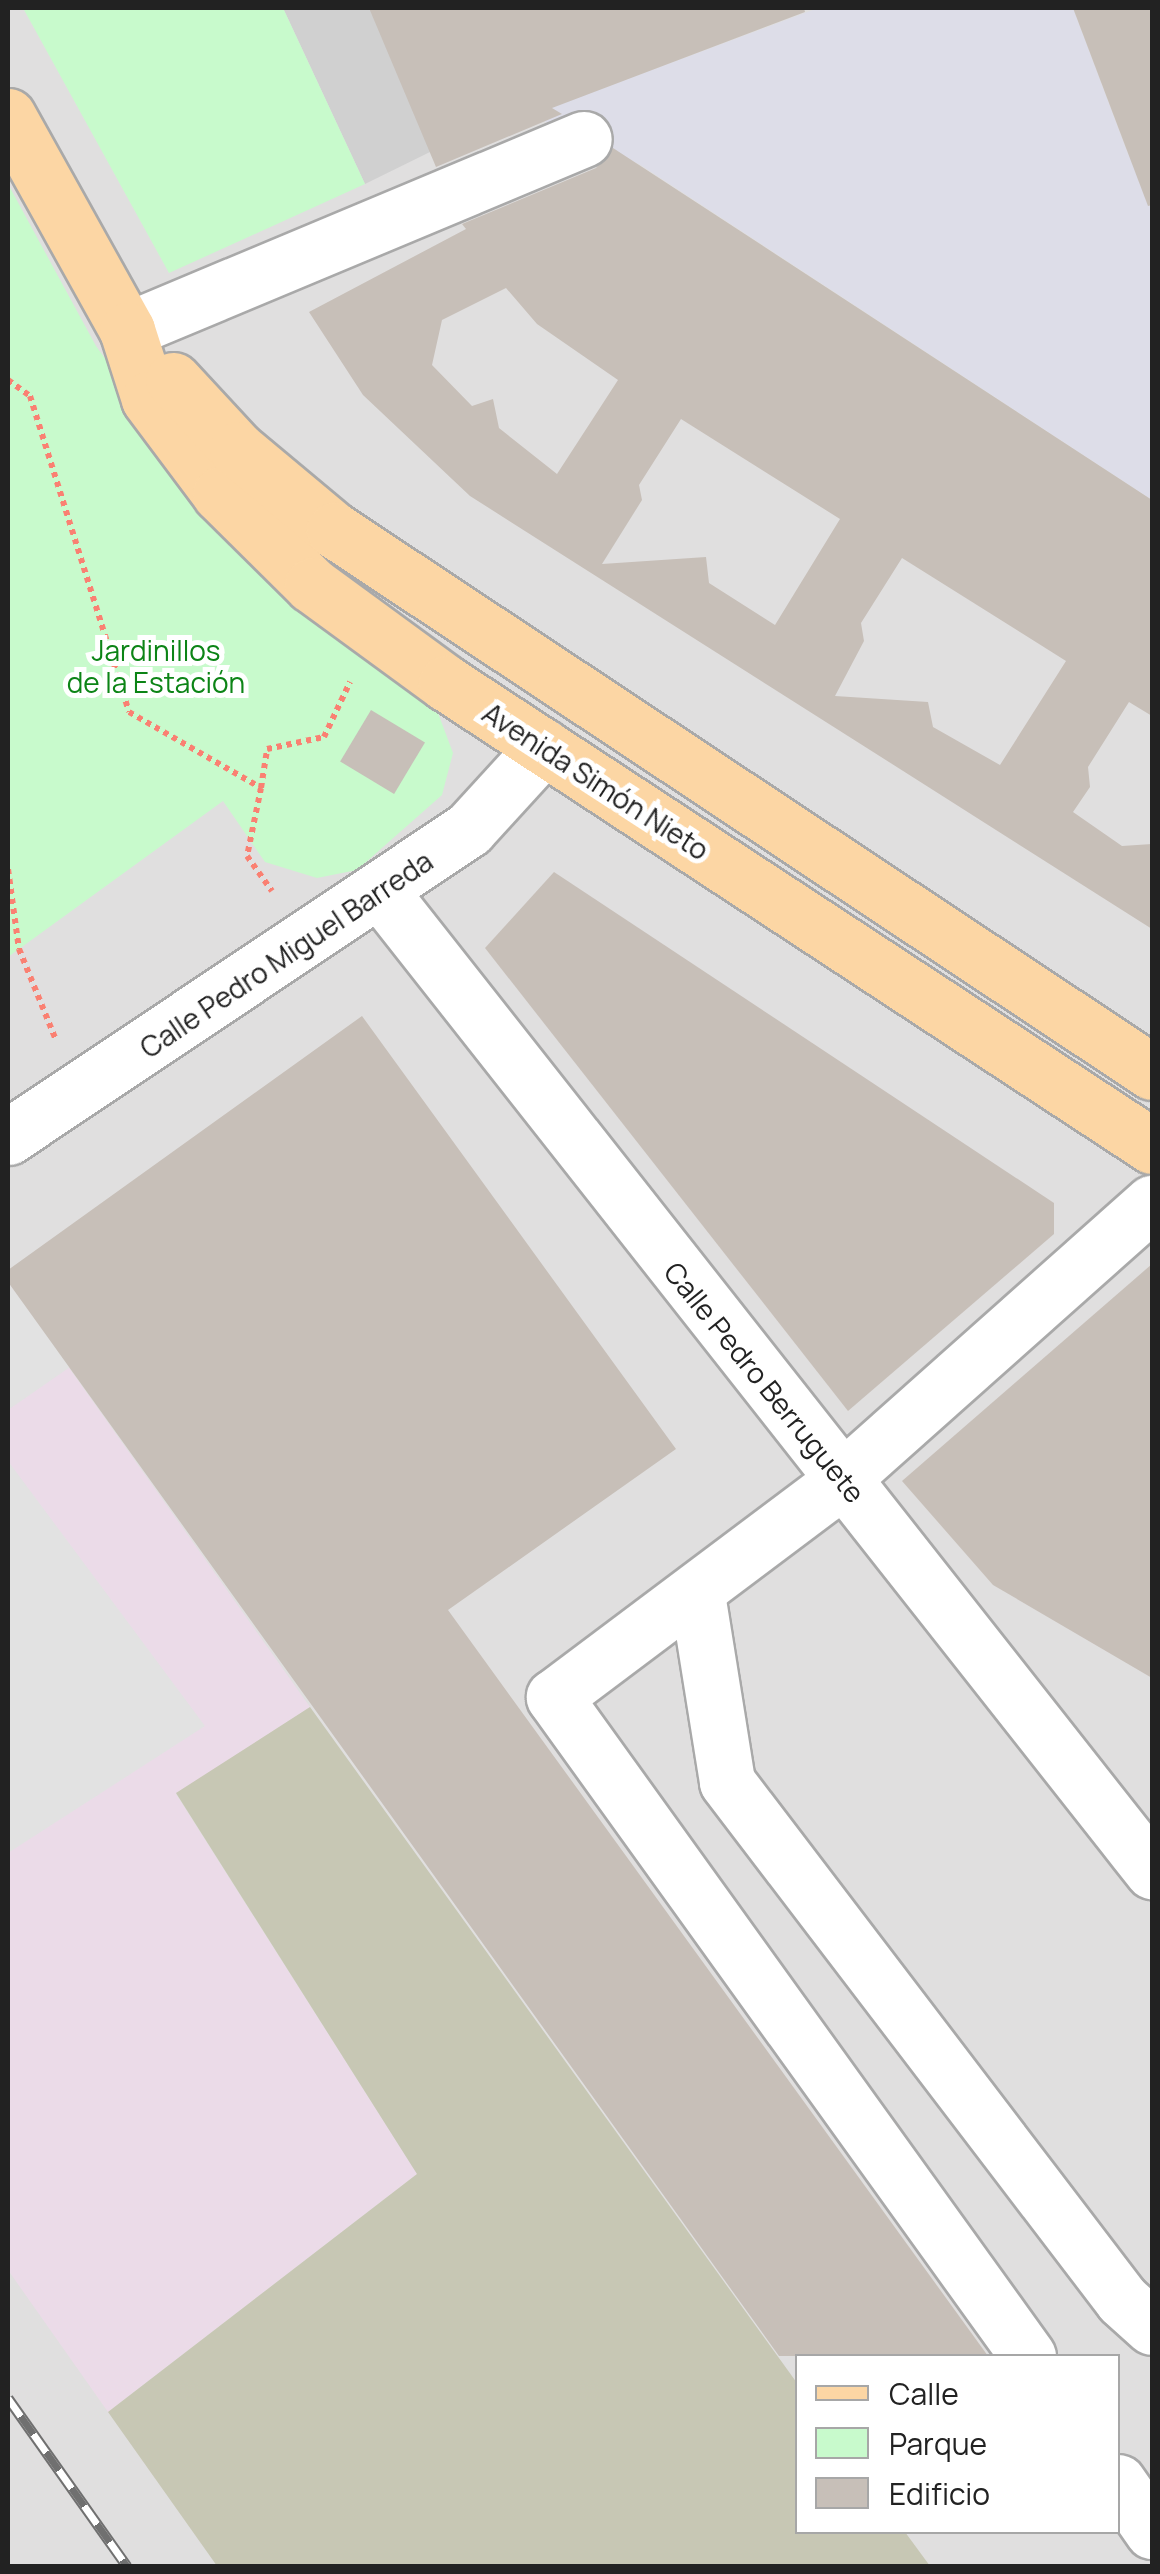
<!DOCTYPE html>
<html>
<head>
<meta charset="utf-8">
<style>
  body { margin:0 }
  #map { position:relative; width:1160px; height:2574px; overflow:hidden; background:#f2efe9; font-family:Manrope,sans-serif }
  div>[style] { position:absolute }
  .residential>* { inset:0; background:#e0dfdf }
  .industrial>* { inset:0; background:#ebdbe8 }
  .religious>* { inset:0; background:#d0d0d0 }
  .construction>* { inset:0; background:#c7c7b4 }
  .park>* { inset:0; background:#c8facc }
  .parking>* { inset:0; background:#e2e2e2 }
  .plaza>* { inset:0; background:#dddde8 }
  .building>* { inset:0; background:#c7bfb8; transform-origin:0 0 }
  .path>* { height:6px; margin-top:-3px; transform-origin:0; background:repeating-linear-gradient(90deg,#fa8072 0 5px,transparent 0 10px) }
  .roads { filter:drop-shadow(2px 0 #a9a9a9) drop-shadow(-2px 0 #a9a9a9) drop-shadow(0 2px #a9a9a9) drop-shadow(0 -2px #a9a9a9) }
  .minor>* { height:55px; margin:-27.5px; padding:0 27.5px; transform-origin:27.5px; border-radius:27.5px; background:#fff }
  .major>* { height:55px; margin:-27.5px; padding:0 27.5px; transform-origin:27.5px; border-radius:27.5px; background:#fcd6a4 }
  .rail>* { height:11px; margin-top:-5.5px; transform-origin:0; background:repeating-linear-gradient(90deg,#fff 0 22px,#707070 0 44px); box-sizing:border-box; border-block:2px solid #707070 }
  span { translate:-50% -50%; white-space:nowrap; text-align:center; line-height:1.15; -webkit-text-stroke:10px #fff; paint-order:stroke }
  .park-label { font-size:28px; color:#0c8416 }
  .street-label { font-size:28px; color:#222 }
  .frame { position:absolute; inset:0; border:10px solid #222; pointer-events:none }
  .legend { position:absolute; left:795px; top:2354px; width:325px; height:180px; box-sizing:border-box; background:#fff; border:2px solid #a7a7a7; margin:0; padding:12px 18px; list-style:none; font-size:30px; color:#222 }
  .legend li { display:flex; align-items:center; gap:20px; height:50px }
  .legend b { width:50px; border:2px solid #a7a7a7 }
</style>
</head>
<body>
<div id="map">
  <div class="residential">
    <div style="clip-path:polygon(evenodd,8px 8px,1152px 8px,1152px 2566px,8px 2566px,8px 8px,798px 2356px,1118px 2356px,1118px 2532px,798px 2532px,798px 2356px)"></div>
  </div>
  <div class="industrial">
    <div style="clip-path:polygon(8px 1282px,310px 1707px,176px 1794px,417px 2174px,108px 2412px,8px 2270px)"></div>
  </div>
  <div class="religious">
    <div style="clip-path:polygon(283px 8px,566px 8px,494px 36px,430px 152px,365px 184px)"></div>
  </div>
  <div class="construction">
    <div style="clip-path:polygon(310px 1707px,797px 2383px,798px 2532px,905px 2532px,930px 2566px,217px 2566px,108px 2412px,417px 2174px,176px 1793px)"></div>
  </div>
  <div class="park">
    <div style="clip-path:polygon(23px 8px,283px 8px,365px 184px,169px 273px)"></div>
    <div style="clip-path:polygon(8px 184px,96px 346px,164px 440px,435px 705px,453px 753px,442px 795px,357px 870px,317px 878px,265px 862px,223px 801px,8px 957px)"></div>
  </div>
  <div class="parking">
    <div style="clip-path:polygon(8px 1282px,70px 1367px,8px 1410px)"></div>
    <div style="clip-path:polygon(8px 1461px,205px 1726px,8px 1853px)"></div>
  </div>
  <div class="plaza">
    <div style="clip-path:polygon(818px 8px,1073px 8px,1128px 154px,1152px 168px,1152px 500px,639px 164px,531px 115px)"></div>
  </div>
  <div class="building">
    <div style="clip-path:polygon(369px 8px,804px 8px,805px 12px,552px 108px,562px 114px,436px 167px)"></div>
    <div style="clip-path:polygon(1073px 8px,1152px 8px,1152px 205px,1148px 206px)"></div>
    <div style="clip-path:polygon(evenodd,613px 148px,1152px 500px,1152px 716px,1129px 702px,1088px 767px,1090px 787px,1073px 812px,1122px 846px,1152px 844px,1152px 929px,470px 496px,363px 395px,309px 312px,466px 229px,462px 224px,596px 168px,613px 148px,506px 288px,537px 324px,618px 380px,557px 474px,499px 428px,493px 399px,472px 406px,432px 365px,442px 320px,506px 288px,613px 148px,681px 419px,840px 519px,775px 625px,709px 583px,706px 557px,602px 564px,642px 500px,639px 485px,681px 419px,613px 148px,902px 558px,1066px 661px,1000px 765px,933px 727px,928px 702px,835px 696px,864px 641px,861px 623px,902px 558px)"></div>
    <div style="left:371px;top:710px;width:63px;height:60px;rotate:31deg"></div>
    <div style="clip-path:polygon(554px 872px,1054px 1203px,1054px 1234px,848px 1411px,485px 948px)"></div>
    <div style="clip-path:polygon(362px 1016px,676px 1449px,448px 1610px,988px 2356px,779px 2356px,8px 1282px,8px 1270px)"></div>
    <div style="clip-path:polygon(1152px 1264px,1152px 1678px,993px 1585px,902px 1481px)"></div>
  </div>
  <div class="path">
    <div style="left:8px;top:380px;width:27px;rotate:36deg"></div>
    <div style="left:30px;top:396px;width:331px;rotate:72.6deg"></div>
    <div style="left:129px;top:712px;width:152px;rotate:29.9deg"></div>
    <div style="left:261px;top:788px;width:69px;rotate:101.6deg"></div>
    <div style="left:247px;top:856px;width:43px;rotate:54.5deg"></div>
    <div style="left:261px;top:788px;width:39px;rotate:-81deg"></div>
    <div style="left:267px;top:749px;width:58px;rotate:-11.9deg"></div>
    <div style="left:324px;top:737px;width:61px;rotate:-64.7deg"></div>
    <div style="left:8px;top:869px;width:81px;rotate:82.2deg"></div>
    <div style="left:19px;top:949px;width:98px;rotate:67.9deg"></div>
  </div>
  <div class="roads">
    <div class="minor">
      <div style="left:127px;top:330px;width:495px;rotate:-22.7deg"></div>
      <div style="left:380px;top:891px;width:1248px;rotate:51.77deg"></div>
      <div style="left:8px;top:1137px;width:554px;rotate:-33.75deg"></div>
      <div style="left:469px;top:829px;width:111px;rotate:-47.6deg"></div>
      <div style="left:697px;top:1594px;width:190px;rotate:80.9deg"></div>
      <div style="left:727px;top:1782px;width:651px;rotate:52.67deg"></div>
      <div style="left:1122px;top:2300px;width:40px;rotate:42deg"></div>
      <div style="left:1028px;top:2356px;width:812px;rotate:-125.73deg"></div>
      <div style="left:554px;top:1697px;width:340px;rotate:-36.9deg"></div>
      <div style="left:826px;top:1493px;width:436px;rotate:-41.7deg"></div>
      <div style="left:1118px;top:2482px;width:60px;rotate:55.2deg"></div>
    </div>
    <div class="major">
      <div style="left:8px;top:116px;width:245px;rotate:60.9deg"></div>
      <div style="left:127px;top:330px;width:72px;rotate:72.3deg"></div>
      <div style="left:149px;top:399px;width:119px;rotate:53.2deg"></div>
      <div style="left:220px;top:494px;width:129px;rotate:44.7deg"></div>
      <div style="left:312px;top:585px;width:166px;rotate:36.2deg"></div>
      <div style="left:446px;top:683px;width:844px;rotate:33.26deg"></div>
      <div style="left:173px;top:380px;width:94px;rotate:47.2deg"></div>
      <div style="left:237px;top:449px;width:126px;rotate:39.9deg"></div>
      <div style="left:334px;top:530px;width:981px;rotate:33.53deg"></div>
    </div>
  </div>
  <div class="rail">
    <div style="left:8px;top:2398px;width:206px;rotate:54.7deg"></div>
  </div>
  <div class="park-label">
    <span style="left:156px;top:666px">Jardinillos<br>de la Estación</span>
  </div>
  <div class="street-label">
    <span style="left:596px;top:781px;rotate:33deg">Avenida Simón Nieto</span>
    <span style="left:286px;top:954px;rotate:-34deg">Calle Pedro Miguel Barreda</span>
    <span style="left:765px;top:1382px;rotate:51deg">Calle Pedro Berruguete</span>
  </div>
  <div class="frame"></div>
  <ul class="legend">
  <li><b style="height:12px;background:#fcd6a4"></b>Calle</li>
  <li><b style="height:28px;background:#c8facc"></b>Parque</li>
  <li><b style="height:28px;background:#c7bfb8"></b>Edificio</li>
  </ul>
</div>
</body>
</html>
